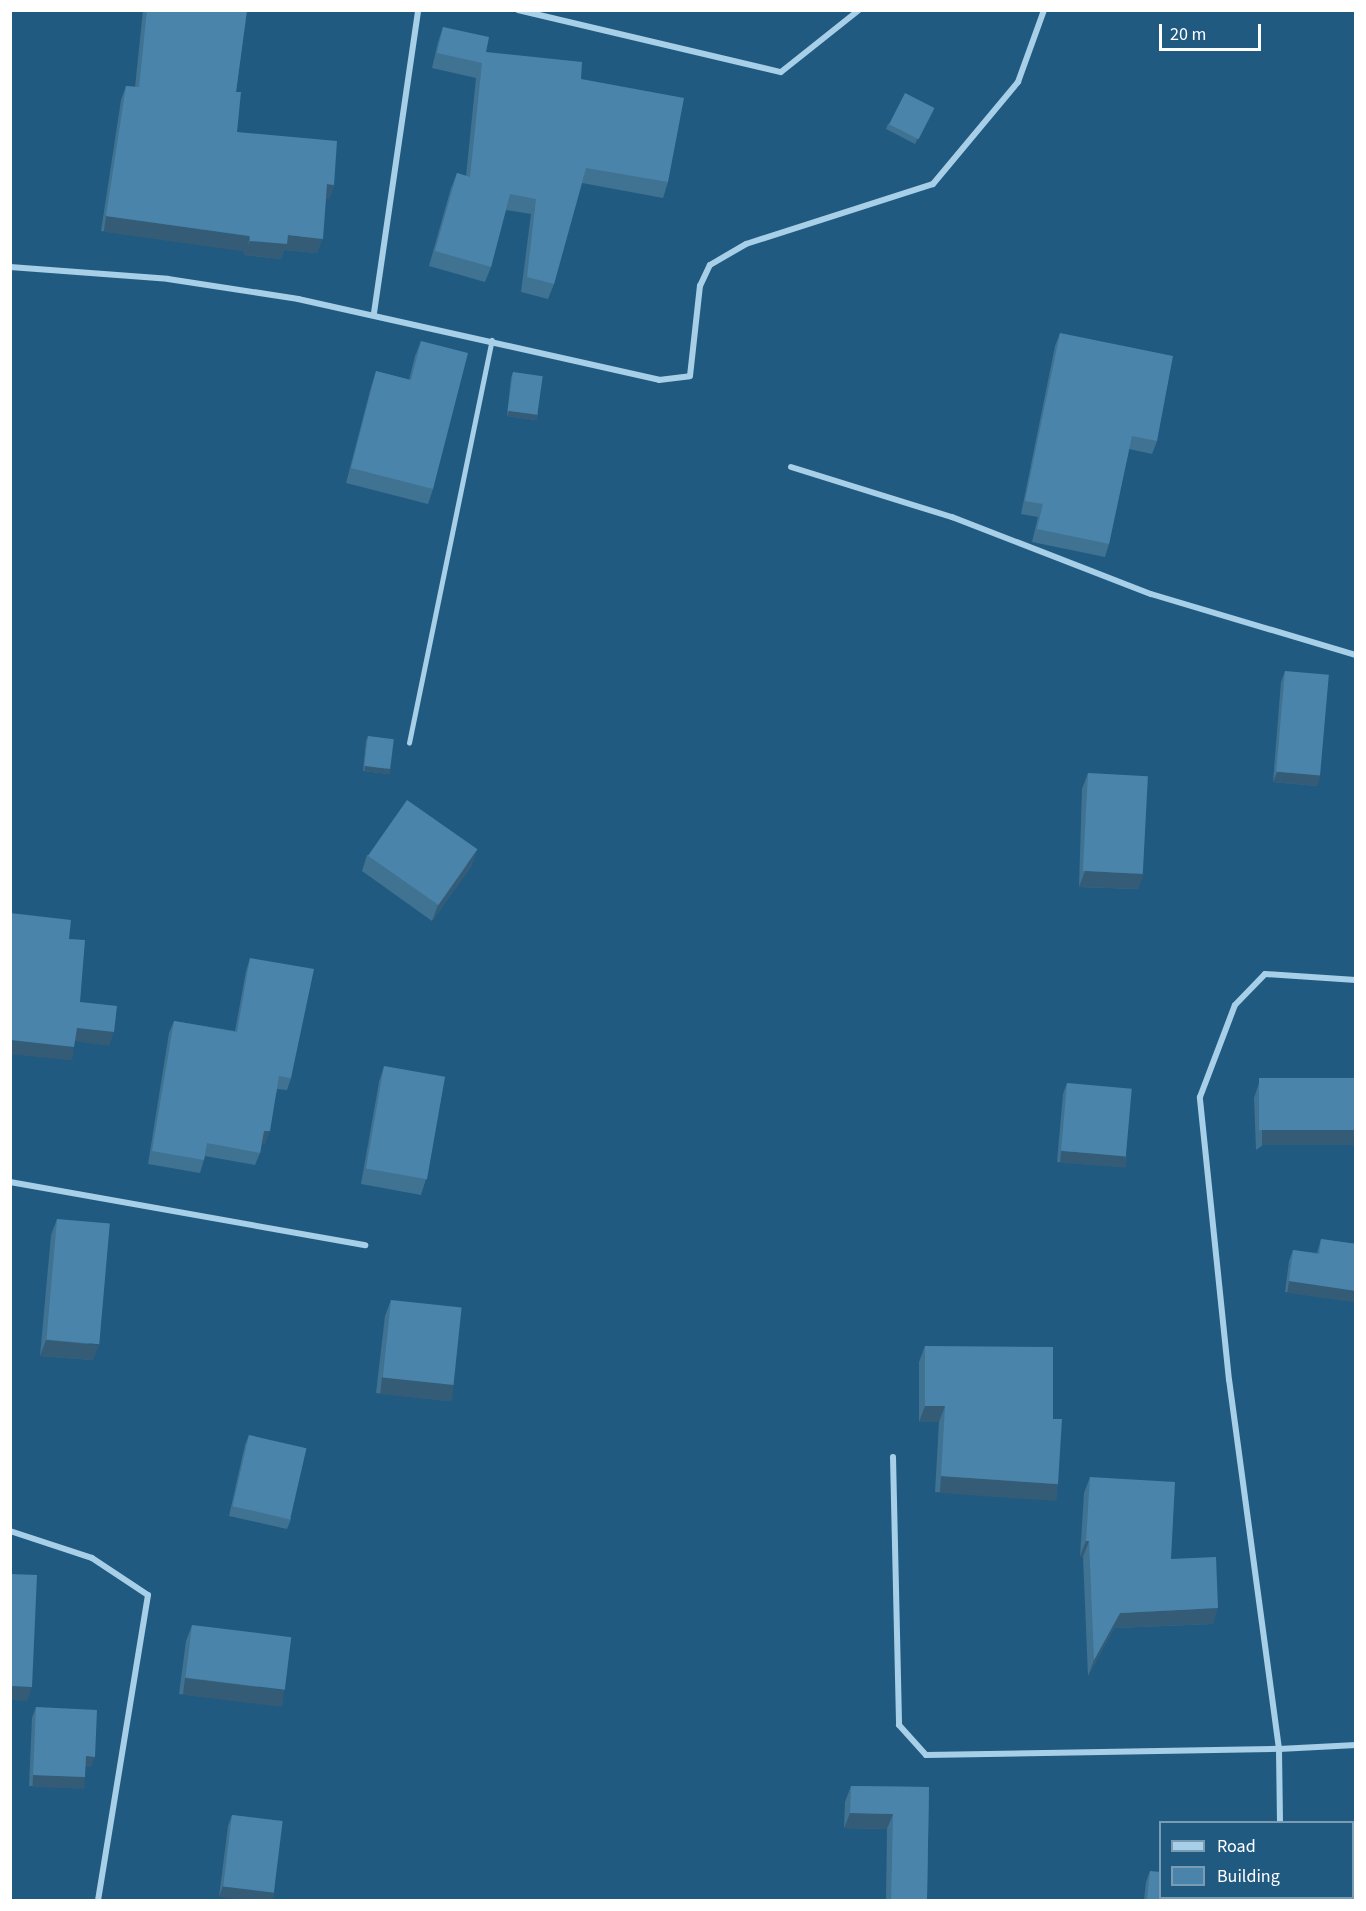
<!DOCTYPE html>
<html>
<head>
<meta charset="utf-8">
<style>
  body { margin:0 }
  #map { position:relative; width:1366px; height:1911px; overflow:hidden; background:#215a81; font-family:"Source Sans 3",sans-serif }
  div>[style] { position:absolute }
  .service>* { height:4.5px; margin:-2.25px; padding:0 2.25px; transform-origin:2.25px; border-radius:2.25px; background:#a7cfe8 }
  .minor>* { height:6px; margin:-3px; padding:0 3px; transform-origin:3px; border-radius:3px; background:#a7cfe8 }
  .wall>* { inset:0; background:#407292 }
  .shaded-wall>* { inset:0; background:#345c77; transform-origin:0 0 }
  .building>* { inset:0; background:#4a84aa; transform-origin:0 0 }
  span { translate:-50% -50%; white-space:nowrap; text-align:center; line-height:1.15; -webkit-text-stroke:5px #215a81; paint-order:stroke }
  .frame { position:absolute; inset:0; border:12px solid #fff; pointer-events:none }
  .legend { position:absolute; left:1159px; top:1821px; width:195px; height:78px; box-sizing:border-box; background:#215a81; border:2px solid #7a9cb3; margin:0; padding:8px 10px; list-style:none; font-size:18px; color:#fff }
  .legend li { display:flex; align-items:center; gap:12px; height:30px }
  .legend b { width:30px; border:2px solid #7a9cb3 }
  .scale { position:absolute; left:1159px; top:24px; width:102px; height:27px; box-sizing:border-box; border:3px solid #fff; border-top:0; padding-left:8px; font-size:18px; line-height:21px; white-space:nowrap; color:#fff; -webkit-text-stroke:4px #215a81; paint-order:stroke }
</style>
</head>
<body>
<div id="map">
  <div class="service">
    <div style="left:409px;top:743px;width:411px;rotate:-78.4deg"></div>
  </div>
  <div class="minor">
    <div style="left:518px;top:10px;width:270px;rotate:13.3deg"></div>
    <div style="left:781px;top:72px;width:100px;rotate:-38.5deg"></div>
    <div style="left:10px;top:267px;width:158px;rotate:4.3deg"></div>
    <div style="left:168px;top:279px;width:132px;rotate:8.7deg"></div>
    <div style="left:298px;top:299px;width:370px;rotate:12.6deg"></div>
    <div style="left:659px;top:380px;width:31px;rotate:-7deg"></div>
    <div style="left:690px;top:376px;width:91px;rotate:-83.7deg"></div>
    <div style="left:700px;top:286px;width:23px;rotate:-65deg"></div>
    <div style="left:710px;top:265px;width:42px;rotate:-30.3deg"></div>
    <div style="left:746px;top:244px;width:196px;rotate:-17.8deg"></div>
    <div style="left:933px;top:184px;width:133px;rotate:-50.2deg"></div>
    <div style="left:1018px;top:82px;width:77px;rotate:-70.1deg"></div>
    <div style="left:374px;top:313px;width:306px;rotate:-81.7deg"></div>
    <div style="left:791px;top:467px;width:169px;rotate:17.3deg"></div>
    <div style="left:952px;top:517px;width:213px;rotate:21.2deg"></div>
    <div style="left:1151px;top:594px;width:214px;rotate:16.6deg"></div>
    <div style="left:10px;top:1182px;width:361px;rotate:10.1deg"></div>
    <div style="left:893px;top:1457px;width:268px;rotate:88.7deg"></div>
    <div style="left:899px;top:1725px;width:40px;rotate:48deg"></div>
    <div style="left:926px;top:1755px;width:353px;rotate:-1deg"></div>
    <div style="left:1279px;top:1749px;width:372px;rotate:-97.7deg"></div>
    <div style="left:1229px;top:1380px;width:284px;rotate:-95.9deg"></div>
    <div style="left:1200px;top:1097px;width:98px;rotate:-69.2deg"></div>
    <div style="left:1235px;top:1005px;width:43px;rotate:-45.9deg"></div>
    <div style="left:1265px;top:974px;width:91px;rotate:3.8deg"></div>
    <div style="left:10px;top:1531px;width:86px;rotate:18.2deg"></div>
    <div style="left:92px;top:1558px;width:67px;rotate:33.5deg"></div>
    <div style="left:148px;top:1595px;width:309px;rotate:99.3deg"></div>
    <div style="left:1280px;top:1822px;width:73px;rotate:-90.8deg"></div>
    <div style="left:1279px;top:1749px;width:77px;rotate:-3deg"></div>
    <div style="left:1282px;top:1898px;width:2px;rotate:90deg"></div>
  </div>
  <div class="wall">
    <div style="clip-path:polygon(143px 10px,247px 10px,236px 92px,237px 132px,334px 185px,329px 199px,326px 199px,317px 253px,284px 250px,281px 259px,244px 255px,245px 251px,101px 231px,121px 100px,126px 86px,135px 87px)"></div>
    <div style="clip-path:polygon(443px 27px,486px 52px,581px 79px,668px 182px,663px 198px,582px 183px,554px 284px,548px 299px,521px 292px,531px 214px,506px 210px,491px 267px,485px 282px,429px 266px,451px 188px,457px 173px,466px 176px,476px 78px,432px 68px,438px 42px)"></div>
    <div style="clip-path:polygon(934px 108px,932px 114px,915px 144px,886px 129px,888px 124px)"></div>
    <div style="clip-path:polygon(1060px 333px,1157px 441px,1152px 454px,1129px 449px,1109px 544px,1105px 557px,1032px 542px,1038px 517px,1021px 514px,1055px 346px)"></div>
    <div style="clip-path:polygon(421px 341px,433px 489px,428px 504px,346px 483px,371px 387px,376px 371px,409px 380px,415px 356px)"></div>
    <div style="clip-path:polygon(513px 372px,538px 414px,536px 420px,507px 416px,511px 378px)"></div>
    <div style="clip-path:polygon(1285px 671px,1317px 786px,1273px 782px,1281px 682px)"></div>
    <div style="clip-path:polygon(368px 736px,389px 774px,363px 771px,366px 741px)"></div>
    <div style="clip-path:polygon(1088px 773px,1138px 889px,1079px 887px,1082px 789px)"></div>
    <div style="clip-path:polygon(367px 855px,472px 865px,432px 921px,362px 871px)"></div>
    <div style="clip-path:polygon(250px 958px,291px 1078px,287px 1090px,277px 1089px,265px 1144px,262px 1143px,260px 1153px,255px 1165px,205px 1156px,200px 1173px,148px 1164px,169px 1033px,174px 1021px,235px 1031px,246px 971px)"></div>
    <div style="clip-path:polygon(384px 1066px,426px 1179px,421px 1195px,361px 1184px,379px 1082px)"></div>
    <div style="clip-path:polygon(1356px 1078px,1256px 1150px,1254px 1098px,1259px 1083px)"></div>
    <div style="clip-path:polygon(1067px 1083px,1123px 1167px,1057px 1162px,1063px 1094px)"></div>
    <div style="clip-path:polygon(57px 1219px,93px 1360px,40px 1356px,51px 1235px)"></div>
    <div style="clip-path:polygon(1321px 1239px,1356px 1244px,1356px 1302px,1285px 1292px,1289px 1261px,1293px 1250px,1317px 1253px)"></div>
    <div style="clip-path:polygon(391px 1300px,448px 1401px,376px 1393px,385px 1316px)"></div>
    <div style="clip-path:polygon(925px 1346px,1053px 1419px,1058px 1484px,1052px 1499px,935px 1492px,939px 1422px,919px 1422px,919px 1362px)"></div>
    <div style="clip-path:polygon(249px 1435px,291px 1519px,287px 1529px,229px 1516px,245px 1445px)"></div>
    <div style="clip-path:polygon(1090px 1477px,1171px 1559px,1213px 1624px,1114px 1628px,1088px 1676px,1083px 1557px,1080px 1556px,1084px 1493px)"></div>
    <div style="clip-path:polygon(192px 1625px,279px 1706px,179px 1694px,186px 1641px)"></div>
    <div style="clip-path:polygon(36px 1707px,91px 1767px,85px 1767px,85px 1777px,81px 1788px,29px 1786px,32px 1718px)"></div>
    <div style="clip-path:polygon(851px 1786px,929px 1787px,927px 1900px,886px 1900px,887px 1829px,844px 1828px,845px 1802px)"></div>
    <div style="clip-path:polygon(232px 1815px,283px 1821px,219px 1897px,228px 1826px)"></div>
    <div style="clip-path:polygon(1150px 1871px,1254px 1900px,1144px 1900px,1146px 1882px)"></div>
  </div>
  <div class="shaded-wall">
    <div style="clip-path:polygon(934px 108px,932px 114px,915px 144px,917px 139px)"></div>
    <div style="clip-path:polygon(327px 184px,334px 185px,329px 199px,322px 199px)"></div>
    <div style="left:106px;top:216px;width:145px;height:16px;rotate:8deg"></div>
    <div style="clip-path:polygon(288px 235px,323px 239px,317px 253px,284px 250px,281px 259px,244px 255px,250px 241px)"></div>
    <div style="clip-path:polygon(509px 411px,538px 414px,536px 420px,507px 416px)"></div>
    <div style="left:365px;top:766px;width:26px;height:5px;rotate:7deg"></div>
    <div style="clip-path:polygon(1277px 772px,1321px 775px,1317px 786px,1273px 782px)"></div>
    <div style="clip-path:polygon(478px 849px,472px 865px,432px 921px,438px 905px)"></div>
    <div style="clip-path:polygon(1085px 871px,1144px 874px,1138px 889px,1079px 887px)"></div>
    <div style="clip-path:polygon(77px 1028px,114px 1032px,109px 1046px,72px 1041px)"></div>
    <div style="left:10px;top:1040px;width:64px;height:14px;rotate:6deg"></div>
    <div style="left:1356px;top:1130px;width:15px;height:94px;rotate:90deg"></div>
    <div style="clip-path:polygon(264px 1131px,270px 1131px,265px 1144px,259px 1143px)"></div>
    <div style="left:1061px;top:1151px;width:66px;height:12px;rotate:4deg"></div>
    <div style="left:1289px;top:1281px;width:68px;height:12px;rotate:8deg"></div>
    <div style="clip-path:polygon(46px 1340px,99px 1345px,93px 1360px,40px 1356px)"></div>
    <div style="left:382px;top:1377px;width:72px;height:17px;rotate:6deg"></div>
    <div style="clip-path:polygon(925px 1406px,945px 1406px,939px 1422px,919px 1422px)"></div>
    <div style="left:941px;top:1476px;width:117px;height:17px;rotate:4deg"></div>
    <div style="clip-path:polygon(1086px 1541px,1089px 1541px,1083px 1557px,1080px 1556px)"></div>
    <div style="clip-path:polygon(1218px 1608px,1213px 1624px,1114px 1628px,1088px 1676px,1094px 1660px,1120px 1613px)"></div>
    <div style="left:185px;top:1678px;width:100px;height:17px;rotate:7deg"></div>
    <div style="clip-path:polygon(10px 1686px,32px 1687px,27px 1701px,10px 1700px)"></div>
    <div style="clip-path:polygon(86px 1756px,95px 1757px,91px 1767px,82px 1767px)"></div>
    <div style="left:33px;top:1775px;width:52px;height:12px;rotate:2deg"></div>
    <div style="clip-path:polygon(850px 1813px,893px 1814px,887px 1829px,844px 1828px)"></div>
    <div style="clip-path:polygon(223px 1886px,275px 1893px,272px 1900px,248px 1900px,219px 1897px)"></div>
  </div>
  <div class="building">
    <div style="clip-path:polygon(147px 10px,247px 10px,236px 92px,241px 92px,237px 132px,337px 141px,334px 185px,327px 184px,323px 239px,288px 235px,287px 244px,250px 241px,250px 236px,106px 216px,126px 86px,139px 87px)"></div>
    <div style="clip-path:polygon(443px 27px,489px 37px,486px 52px,582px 62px,581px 79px,684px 98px,668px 182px,586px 168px,554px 284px,527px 277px,536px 199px,510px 194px,491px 267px,435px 251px,457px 173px,470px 177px,482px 63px,437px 53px)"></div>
    <div style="left:905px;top:93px;width:33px;height:35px;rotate:27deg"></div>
    <div style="clip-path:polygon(1060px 333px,1173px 356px,1157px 441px,1132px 436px,1109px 544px,1037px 529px,1043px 504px,1025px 501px)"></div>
    <div style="clip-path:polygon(421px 341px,468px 353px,433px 489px,351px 468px,376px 371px,411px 380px)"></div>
    <div style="left:513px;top:372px;width:30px;height:39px;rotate:8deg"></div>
    <div style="left:1285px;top:671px;width:44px;height:101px;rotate:5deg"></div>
    <div style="left:368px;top:736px;width:26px;height:30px;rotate:7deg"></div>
    <div style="left:1088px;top:773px;width:60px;height:98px;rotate:3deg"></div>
    <div style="left:407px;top:800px;width:86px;height:68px;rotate:35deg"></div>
    <div style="clip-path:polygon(10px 913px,71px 920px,69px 939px,85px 940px,80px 1002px,117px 1006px,114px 1032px,77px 1028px,74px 1047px,10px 1040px)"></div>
    <div style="clip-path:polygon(250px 958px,314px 969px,291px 1078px,279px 1076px,270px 1131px,264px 1131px,260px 1153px,207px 1143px,204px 1160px,152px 1151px,174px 1021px,237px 1032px)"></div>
    <div style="left:384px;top:1066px;width:62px;height:104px;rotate:10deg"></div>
    <div style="left:1356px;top:1078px;width:52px;height:97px;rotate:90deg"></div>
    <div style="left:1067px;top:1083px;width:65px;height:68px;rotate:5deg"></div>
    <div style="left:57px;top:1219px;width:53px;height:121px;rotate:5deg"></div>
    <div style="clip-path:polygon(1321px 1239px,1356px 1244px,1356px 1291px,1289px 1281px,1293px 1250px,1319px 1254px)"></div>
    <div style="left:391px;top:1300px;width:71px;height:78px;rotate:6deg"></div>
    <div style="clip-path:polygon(925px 1346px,1053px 1347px,1053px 1419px,1062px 1419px,1058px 1484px,941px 1476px,945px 1406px,925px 1406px)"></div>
    <div style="left:249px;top:1435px;width:59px;height:73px;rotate:13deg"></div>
    <div style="clip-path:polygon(1090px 1477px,1175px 1482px,1171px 1559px,1216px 1557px,1218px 1608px,1120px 1613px,1094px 1660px,1089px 1541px,1086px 1541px)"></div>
    <div style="clip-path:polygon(10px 1574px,37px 1575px,32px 1687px,10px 1686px)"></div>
    <div style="left:192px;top:1625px;width:100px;height:53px;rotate:7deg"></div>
    <div style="clip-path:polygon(36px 1707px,97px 1710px,95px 1757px,86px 1756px,85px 1777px,33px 1775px)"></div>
    <div style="clip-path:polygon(851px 1786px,929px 1787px,927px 1900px,891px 1900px,893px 1814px,850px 1813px)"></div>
    <div style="left:232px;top:1815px;width:51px;height:72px;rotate:7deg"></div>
    <div style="clip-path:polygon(1150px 1871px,1161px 1872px,1161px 1898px,1255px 1898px,1254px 1900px,1147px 1900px)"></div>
  </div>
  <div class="frame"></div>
  <ul class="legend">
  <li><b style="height:8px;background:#a7cfe8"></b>Road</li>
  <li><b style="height:16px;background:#4a84aa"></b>Building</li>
  </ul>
  <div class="scale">20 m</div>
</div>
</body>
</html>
